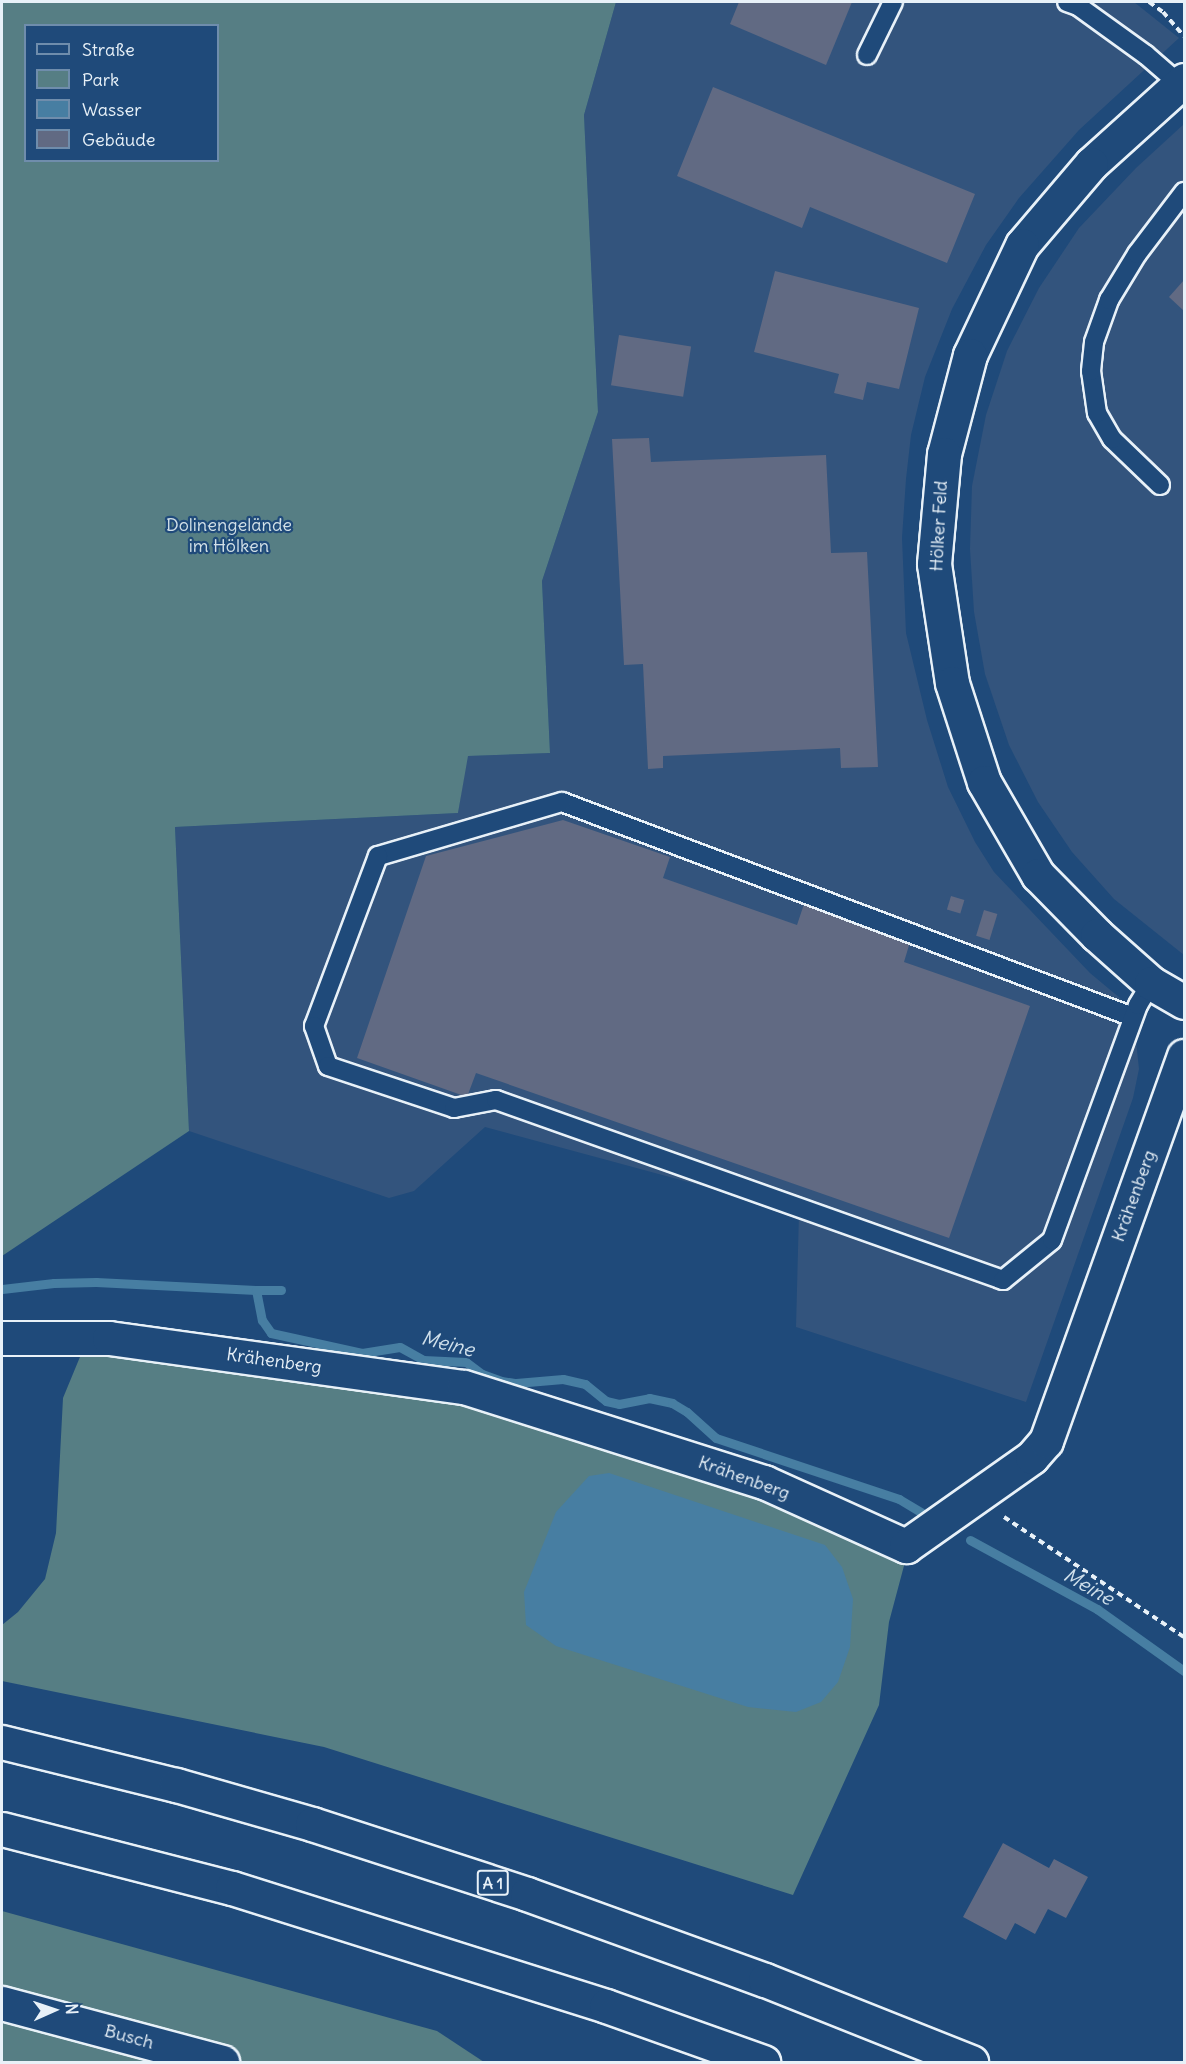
<!DOCTYPE html>
<html>
<head>
<meta charset="utf-8">
<style>
  body { margin:0 }
  #map { position:relative; width:1186px; height:2064px; overflow:hidden; background:#1f4a7a; font-family:Delius,sans-serif }
  div>[style] { position:absolute }
  .built>* { inset:0; background:#33547d }
  .green>* { inset:0; background:#567e84 }
  .water>* { inset:0; background:#477ea2 }
  .stream>* { height:9px; margin:-4.5px; padding:0 4.5px; transform-origin:4.5px; border-radius:4.5px; background:#477ea2 }
  .building>* { inset:0; background:#616a83; transform-origin:0 0 }
  .path>* { height:4px; margin-top:-2px; transform-origin:0; background:repeating-linear-gradient(90deg,#e8f1f8 0 6px,transparent 0 10.5px) }
  .roads { filter:drop-shadow(2px 0 #e8f1f8) drop-shadow(-2px 0 #e8f1f8) drop-shadow(0 2px #e8f1f8) drop-shadow(0 -2px #e8f1f8) }
  .lane>* { height:18px; margin:-9px; padding:0 9px; transform-origin:9px; border-radius:9px; background:#1f4a7a }
  .street>* { height:33px; margin:-16.5px; padding:0 16.5px; transform-origin:16.5px; border-radius:16.5px; background:#1f4a7a }
  .highway>* { height:33px; margin:-16.5px; padding:0 16.5px; transform-origin:16.5px; border-radius:16.5px; background:#1f4a7a }
  span { translate:-50% -50%; white-space:nowrap; text-align:center; line-height:1.15; -webkit-text-stroke:4.5px #1f4a7a; paint-order:stroke }
  .shield-label span { padding:2px 4px; background:#1f4a7a; border:2px solid; border-radius:4px; -webkit-text-stroke-width:0 }
  .shield-label { font-size:16px; color:#e8f1f8; font-weight:700 }
  .park-label { font-size:18px; color:#d2e0e7 }
  .street-label { font-size:18px; color:#e8f1f8 }
  .water-label { font-size:20px; color:#d0e0eb; font-style:italic }
  .frame { position:absolute; inset:0; border:3px solid #e8f1f8; pointer-events:none }
  .legend { position:absolute; left:24px; top:24px; width:195px; height:138px; box-sizing:border-box; background:#1f4a7a; border:2px solid #6f8dac; margin:0; padding:8px 10px; list-style:none; font-size:18px; color:#e8f1f8 }
  .legend li { display:flex; align-items:center; gap:12px; height:30px }
  .legend b { width:30px; border:2px solid #6f8dac }
  .north { position:absolute; left:24px; top:1980px; width:60px; height:60px; -webkit-text-stroke:4px #1f4a7a; paint-order:stroke; rotate:87deg; font-size:16px; font-weight:700; line-height:24px; text-align:center; color:#e8f1f8 }
  .north::after { content:''; display:block; margin:auto; width:21px; height:27px; background:#e8f1f8; clip-path:polygon(50% 0,100% 100%,50% 72%,0 100%) }
</style>
</head>
<body>
<div id="map">
  <div class="built">
    <div style="clip-path:polygon(616px 2px,1134px 2px,1179px 38px,1079px 130px,1019px 198px,986px 245px,952px 309px,925px 377px,911px 435px,906px 479px,902px 538px,906px 633px,927px 720px,948px 787px,975px 842px,994px 872px,1090px 973px,1120px 998px,1130px 1016px,1136px 1041px,1139px 1069px,1133px 1098px,1026px 1402px,796px 1327px,799px 1212px,485px 1127px,414px 1191px,389px 1198px,189px 1131px,175px 827px,458px 813px,467px 756px,550px 753px,542px 581px,598px 412px,584px 115px)"></div>
    <div style="clip-path:polygon(1184px 124px,1184px 955px,1114px 899px,1072px 852px,1038px 802px,1009px 745px,985px 674px,974px 612px,970px 549px,972px 486px,986px 415px,1007px 351px,1039px 288px,1079px 228px,1136px 168px)"></div>
  </div>
  <div class="green">
    <div style="clip-path:polygon(evenodd,2px 2px,616px 2px,584px 115px,598px 412px,542px 581px,550px 753px,468px 756px,458px 813px,175px 827px,189px 1131px,2px 1256px,2px 2px,26px 26px,218px 26px,218px 160px,26px 160px,26px 26px)"></div>
    <div style="clip-path:polygon(82px 1352px,466px 1406px,609px 1448px,873px 1539px,905px 1562px,889px 1622px,879px 1705px,793px 1895px,324px 1747px,2px 1681px,2px 1625px,18px 1612px,45px 1579px,56px 1533px,63px 1398px)"></div>
    <div style="clip-path:polygon(2px 1911px,437px 2031px,484px 2062px,2px 2062px)"></div>
  </div>
  <div class="water">
    <div style="clip-path:polygon(609px 1473px,825px 1545px,842px 1567px,853px 1599px,850px 1647px,838px 1682px,821px 1702px,796px 1712px,748px 1707px,556px 1646px,526px 1625px,524px 1592px,556px 1512px,589px 1476px)"></div>
  </div>
  <div class="stream">
    <div style="left:2px;top:1289px;width:52px;rotate:-6.6deg"></div>
    <div style="left:54px;top:1283px;width:42px;rotate:-1.4deg"></div>
    <div style="left:96px;top:1282px;width:160px;rotate:2.9deg"></div>
    <div style="left:256px;top:1290px;width:31px;rotate:79deg"></div>
    <div style="left:262px;top:1320px;width:16px;rotate:55deg"></div>
    <div style="left:271px;top:1333px;width:93px;rotate:12.4deg"></div>
    <div style="left:362px;top:1353px;width:38px;rotate:-9deg"></div>
    <div style="left:400px;top:1347px;width:26px;rotate:29deg"></div>
    <div style="left:423px;top:1360px;width:43px;rotate:2.7deg"></div>
    <div style="left:466px;top:1362px;width:20px;rotate:37deg"></div>
    <div style="left:482px;top:1374px;width:20px;rotate:20deg"></div>
    <div style="left:501px;top:1381px;width:15px;rotate:8deg"></div>
    <div style="left:516px;top:1383px;width:47px;rotate:-4.9deg"></div>
    <div style="left:563px;top:1379px;width:23px;rotate:13deg"></div>
    <div style="left:585px;top:1384px;width:27px;rotate:39deg"></div>
    <div style="left:606px;top:1401px;width:13px;rotate:13deg"></div>
    <div style="left:619px;top:1404px;width:31px;rotate:-11deg"></div>
    <div style="left:649px;top:1398px;width:24px;rotate:12deg"></div>
    <div style="left:672px;top:1403px;width:17px;rotate:31deg"></div>
    <div style="left:687px;top:1412px;width:39px;rotate:42deg"></div>
    <div style="left:716px;top:1438px;width:193px;rotate:18.4deg"></div>
    <div style="left:899px;top:1499px;width:26px;rotate:31deg"></div>
    <div style="left:256px;top:1290px;width:25px"></div>
    <div style="left:970px;top:1540px;width:145px;rotate:28.5deg"></div>
    <div style="left:1097px;top:1609px;width:107px;rotate:35.5deg"></div>
  </div>
  <div class="building">
    <div style="clip-path:polygon(739px 2px,852px 2px,826px 65px,730px 24px)"></div>
    <div style="clip-path:polygon(713px 87px,975px 194px,947px 263px,810px 207px,802px 228px,677px 176px)"></div>
    <div style="clip-path:polygon(775px 271px,919px 308px,899px 389px,867px 382px,863px 400px,834px 393px,839px 374px,754px 352px)"></div>
    <div style="clip-path:polygon(1184px 280px,1184px 311px,1169px 297px)"></div>
    <div style="left:619px;top:335px;width:73px;height:51px;rotate:9deg"></div>
    <div style="clip-path:polygon(649px 438px,651px 462px,826px 455px,831px 553px,867px 552px,878px 767px,841px 768px,840px 748px,663px 756px,663px 768px,648px 769px,643px 664px,624px 665px,612px 439px)"></div>
    <div style="clip-path:polygon(563px 820px,670px 857px,663px 878px,797px 925px,804px 904px,910px 942px,904px 962px,1030px 1006px,949px 1238px,476px 1073px,467px 1097px,357px 1058px,426px 856px)"></div>
    <div style="left:951px;top:896px;width:14px;height:14px;rotate:17deg"></div>
    <div style="left:984px;top:910px;width:14px;height:27px;rotate:17deg"></div>
    <div style="clip-path:polygon(1003px 1843px,1049px 1868px,1054px 1859px,1088px 1877px,1066px 1918px,1048px 1909px,1035px 1934px,1015px 1923px,1006px 1940px,963px 1917px)"></div>
  </div>
  <div class="path">
    <div style="left:1149px;top:2px;width:17px;rotate:36deg"></div>
    <div style="left:1163px;top:12px;width:32px;rotate:49deg"></div>
    <div style="left:1004px;top:1517px;width:216px;rotate:33.7deg"></div>
  </div>
  <div class="roads">
    <div class="lane">
      <div style="left:1067px;top:2px;width:12px;rotate:20deg"></div>
      <div style="left:1078px;top:6px;width:84px;rotate:35.8deg"></div>
      <div style="left:1146px;top:55px;width:50px;rotate:41deg"></div>
      <div style="left:867px;top:55px;width:59px;rotate:-63.9deg"></div>
      <div style="left:1160px;top:485px;width:66px;rotate:-136.2deg"></div>
      <div style="left:1112px;top:439px;width:30px;rotate:-120deg"></div>
      <div style="left:1097px;top:413px;width:42px;rotate:-98.1deg"></div>
      <div style="left:1091px;top:371px;width:29px;rotate:-84deg"></div>
      <div style="left:1094px;top:342px;width:45px;rotate:-70.3deg"></div>
      <div style="left:1109px;top:300px;width:54px;rotate:-58.7deg"></div>
      <div style="left:1137px;top:254px;width:78px;rotate:-52.8deg"></div>
      <div style="left:1133px;top:1017px;width:610px;rotate:-159.37deg"></div>
      <div style="left:562px;top:802px;width:192px;rotate:163.6deg"></div>
      <div style="left:378px;top:856px;width:182px;rotate:110.6deg"></div>
      <div style="left:314px;top:1026px;width:42px;rotate:70.7deg"></div>
      <div style="left:328px;top:1066px;width:133px;rotate:18.4deg"></div>
      <div style="left:454px;top:1108px;width:43px;rotate:-10.8deg"></div>
      <div style="left:496px;top:1100px;width:538px;rotate:19.55deg"></div>
      <div style="left:1003px;top:1280px;width:63px;rotate:-39.2deg"></div>
      <div style="left:1052px;top:1240px;width:250px;rotate:-69.9deg"></div>
      <div style="left:1138px;top:1005px;width:26px;rotate:-59deg"></div>
    </div>
    <div class="street">
      <div style="left:1184px;top:80px;width:125px;rotate:137.9deg"></div>
      <div style="left:1091px;top:164px;width:106px;rotate:130.4deg"></div>
      <div style="left:1022px;top:245px;width:122px;rotate:115.3deg"></div>
      <div style="left:970px;top:355px;width:102px;rotate:104.7deg"></div>
      <div style="left:944px;top:454px;width:110px;rotate:95.2deg"></div>
      <div style="left:934px;top:564px;width:120px;rotate:81.4deg"></div>
      <div style="left:952px;top:683px;width:104px;rotate:72.1deg"></div>
      <div style="left:984px;top:782px;width:108px;rotate:59.9deg"></div>
      <div style="left:1038px;top:875px;width:84px;rotate:45.5deg"></div>
      <div style="left:1097px;top:935px;width:72px;rotate:41.6deg"></div>
      <div style="left:1151px;top:983px;width:38px;rotate:30deg"></div>
      <div style="left:2px;top:1338px;width:107px"></div>
      <div style="left:109px;top:1338px;width:358px;rotate:7.9deg"></div>
      <div style="left:464px;top:1387px;width:315px;rotate:17.6deg"></div>
      <div style="left:764px;top:1482px;width:156px;rotate:24.3deg"></div>
      <div style="left:906px;top:1546px;width:154px;rotate:-35.2deg"></div>
      <div style="left:1032px;top:1457px;width:21px;rotate:-49deg"></div>
      <div style="left:1046px;top:1441px;width:409px;rotate:-70.3deg"></div>
      <div style="left:2px;top:2003px;width:228px;rotate:15deg"></div>
    </div>
    <div class="highway">
      <div style="left:2px;top:1742px;width:179px;rotate:13.9deg"></div>
      <div style="left:176px;top:1785px;width:141px;rotate:16deg"></div>
      <div style="left:312px;top:1824px;width:226px;rotate:18deg"></div>
      <div style="left:527px;top:1894px;width:253px;rotate:19.9deg"></div>
      <div style="left:765px;top:1980px;width:222px;rotate:21.7deg"></div>
      <div style="left:2px;top:1829px;width:237px;rotate:14.4deg"></div>
      <div style="left:232px;top:1888px;width:392px;rotate:17.5deg"></div>
      <div style="left:606px;top:2006px;width:167px;rotate:19.6deg"></div>
    </div>
  </div>
  <div class="shield-label">
    <span style="left:493px;top:1883px">A 1</span>
  </div>
  <div class="park-label">
    <span style="left:229px;top:536px">Dolinengelände<br>im Hölken</span>
  </div>
  <div class="street-label">
    <span style="left:939px;top:526px;rotate:-87deg">Hölker Feld</span>
    <span style="left:1134px;top:1196px;rotate:-70deg">Krähenberg</span>
    <span style="left:274px;top:1361px;rotate:8deg">Krähenberg</span>
    <span style="left:744px;top:1478px;rotate:20deg">Krähenberg</span>
    <span style="left:129px;top:2037px;rotate:15deg">Busch</span>
  </div>
  <div class="water-label">
    <span style="left:448px;top:1343px;rotate:14deg">Meine</span>
    <span style="left:1089px;top:1586px;rotate:30deg">Meine</span>
  </div>
  <div class="frame"></div>
  <ul class="legend">
  <li><b style="height:8px;background:#1f4a7a"></b>Straße</li>
  <li><b style="height:16px;background:#567e84"></b>Park</li>
  <li><b style="height:16px;background:#477ea2"></b>Wasser</li>
  <li><b style="height:16px;background:#616a83"></b>Gebäude</li>
  </ul>
  <div class="north">N</div>
</div>
</body>
</html>
